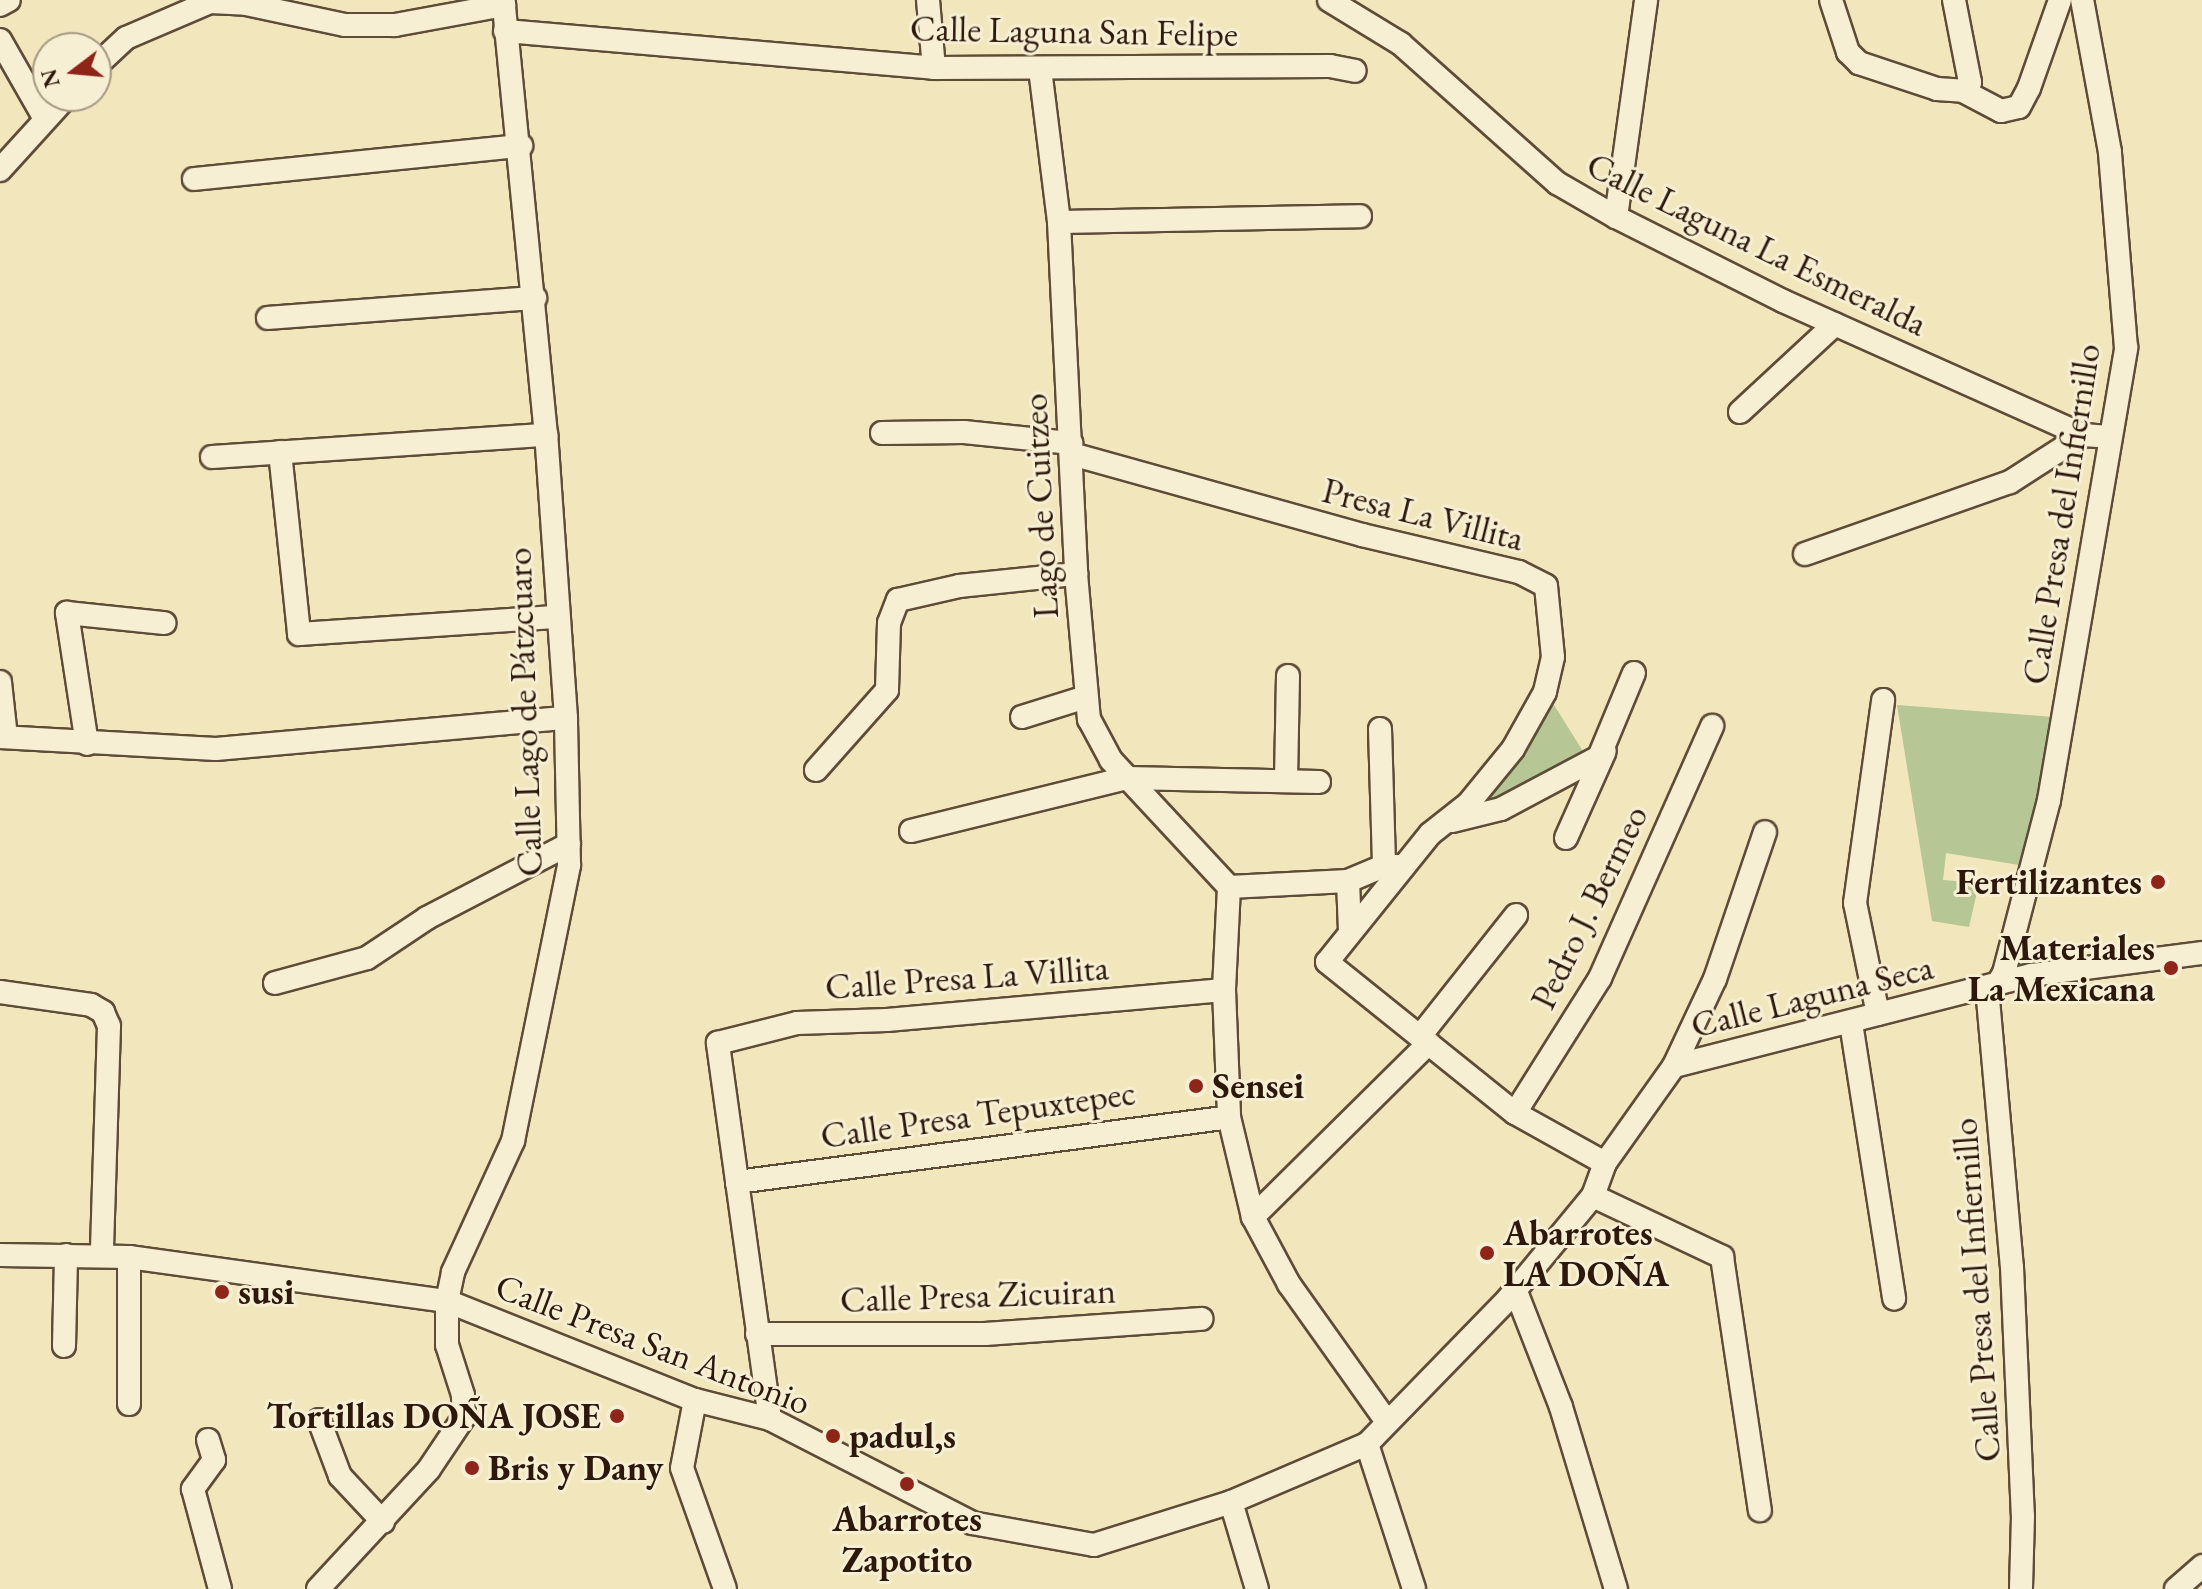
<!DOCTYPE html>
<html>
<head>
<meta charset="utf-8">
<style>
  body { margin:0 }
  #map { position:relative; width:2202px; height:1589px; overflow:hidden; background:#f2e6bd; font-family:"EB Garamond",serif }
  div>[style] { position:absolute }
  .green>* { inset:0; background:#b6c694 }
  .roads { filter:drop-shadow(2px 0 #5e4c38) drop-shadow(-2px 0 #5e4c38) drop-shadow(0 2px #5e4c38) drop-shadow(0 -2px #5e4c38) }
  .minor>* { height:22px; margin:-11px; padding:0 11px; transform-origin:11px; border-radius:11px; background:#f7efd4 }
  .dots>* { width:22px; height:22px; translate:-50% -50%; box-sizing:border-box; border:4px solid #f7efd4; border-radius:50% }
  span { translate:-50% -50%; white-space:nowrap; text-align:center; line-height:1.15; -webkit-text-stroke:6px #f7efd4; paint-order:stroke }
  .street-label { font-size:36px; color:#2d190b }
  .poi-label { font-size:36px; color:#2d190b; font-weight:700 }
  .right { translate:-100% -50%; text-align:right }
  .left { translate:0 -50%; text-align:left }
  .north { position:absolute; left:32px; top:32px; width:80px; height:80px; box-sizing:border-box; background:#f7efd4; border:2px solid #a69984; border-radius:50%; rotate:254deg; font-size:22px; font-weight:700; line-height:32px; text-align:center; color:#2d190b }
  .north::after { content:''; display:block; margin:auto; width:28px; height:36px; background:#8f2418; clip-path:polygon(50% 0,100% 100%,50% 72%,0 100%) }
</style>
</head>
<body>
<div id="map">
  <div class="green">
    <div style="clip-path:polygon(1549px 697px,1586px 756px,1468px 811px)"></div>
    <div style="clip-path:polygon(1897px 705px,2054px 717px,2042px 797px,2019px 865px,1946px 853px,1943px 880px,1979px 883px,1969px 927px,1932px 921px)"></div>
  </div>
  <div class="roads">
    <div class="minor">
      <div style="left:928px;top:0;width:68px;rotate:85deg"></div>
      <div style="left:1329px;top:0;width:84px;rotate:31.4deg"></div>
      <div style="left:1401px;top:44px;width:209px;rotate:41.7deg"></div>
      <div style="left:1557px;top:183px;width:68px;rotate:30deg"></div>
      <div style="left:1616px;top:217px;width:187px;rotate:26.7deg"></div>
      <div style="left:1783px;top:301px;width:329px;rotate:24.1deg"></div>
      <div style="left:2083px;top:435px;width:27px;rotate:4deg"></div>
      <div style="left:1831px;top:0;width:55px;rotate:71.9deg"></div>
      <div style="left:1848px;top:52px;width:16px;rotate:45deg"></div>
      <div style="left:1859px;top:63px;width:82px;rotate:18.4deg"></div>
      <div style="left:1937px;top:89px;width:26px;rotate:4deg"></div>
      <div style="left:1963px;top:91px;width:43px;rotate:27.8deg"></div>
      <div style="left:2001px;top:111px;width:18px;rotate:-13deg"></div>
      <div style="left:2019px;top:107px;width:21px;rotate:-62deg"></div>
      <div style="left:2029px;top:88px;width:93px;rotate:-70.6deg"></div>
      <div style="left:1954px;top:0;width:84px;rotate:79deg"></div>
      <div style="left:1970px;top:82px;width:11px;rotate:128deg"></div>
      <div style="left:0;top:5px;width:10px;rotate:-29deg"></div>
      <div style="left:505px;top:31px;width:431px;rotate:4.9deg"></div>
      <div style="left:934px;top:68px;width:396px;rotate:-0.3deg"></div>
      <div style="left:1330px;top:66px;width:25px;rotate:11deg"></div>
      <div style="left:0;top:40px;width:91px;rotate:60.3deg"></div>
      <div style="left:96px;top:66px;width:41px;rotate:-43deg"></div>
      <div style="left:126px;top:38px;width:91px;rotate:-23.2deg"></div>
      <div style="left:210px;top:2px;width:36px;rotate:3deg"></div>
      <div style="left:246px;top:4px;width:101px;rotate:12deg"></div>
      <div style="left:345px;top:25px;width:50px"></div>
      <div style="left:395px;top:25px;width:111px;rotate:-10.4deg"></div>
      <div style="left:1040px;top:69px;width:154px;rotate:82.9deg"></div>
      <div style="left:1059px;top:222px;width:352px;rotate:87.2deg"></div>
      <div style="left:1076px;top:574px;width:146px;rotate:84.9deg"></div>
      <div style="left:1089px;top:719px;width:47px;rotate:61.8deg"></div>
      <div style="left:1111px;top:760px;width:173px;rotate:47.1deg"></div>
      <div style="left:0;top:170px;width:100px;rotate:-47.8deg"></div>
      <div style="left:194px;top:179px;width:329px;rotate:-5.8deg"></div>
      <div style="left:1616px;top:217px;width:219px;rotate:-82.1deg"></div>
      <div style="left:1059px;top:222px;width:301px;rotate:-1.1deg"></div>
      <div style="left:268px;top:318px;width:268px;rotate:-4.3deg"></div>
      <div style="left:1740px;top:412px;width:129px;rotate:-42.8deg"></div>
      <div style="left:882px;top:433px;width:82px;rotate:-0.7deg"></div>
      <div style="left:964px;top:432px;width:108px;rotate:5.9deg"></div>
      <div style="left:280px;top:452px;width:183px;rotate:84deg"></div>
      <div style="left:299px;top:634px;width:260px;rotate:-3.8deg"></div>
      <div style="left:1072px;top:454px;width:301px;rotate:15.6deg"></div>
      <div style="left:1362px;top:535px;width:161px;rotate:13.3deg"></div>
      <div style="left:1519px;top:572px;width:30px;rotate:27deg"></div>
      <div style="left:1546px;top:586px;width:71px;rotate:84.4deg"></div>
      <div style="left:1553px;top:657px;width:36px;rotate:103deg"></div>
      <div style="left:1545px;top:692px;width:65px;rotate:119.3deg"></div>
      <div style="left:1513px;top:749px;width:71px;rotate:129.3deg"></div>
      <div style="left:1468px;top:804px;width:48px;rotate:141.7deg"></div>
      <div style="left:1430px;top:834px;width:164px;rotate:128.8deg"></div>
      <div style="left:1327px;top:962px;width:241px;rotate:38.8deg"></div>
      <div style="left:1515px;top:1113px;width:103px;rotate:29.1deg"></div>
      <div style="left:212px;top:457px;width:335px;rotate:-3.8deg"></div>
      <div style="left:1805px;top:554px;width:217px;rotate:-19.4deg"></div>
      <div style="left:2010px;top:482px;width:87px;rotate:-32.8deg"></div>
      <div style="left:0;top:682px;width:55px;rotate:83.8deg"></div>
      <div style="left:1022px;top:717px;width:67px;rotate:-17.4deg"></div>
      <div style="left:1380px;top:729px;width:137px;rotate:88.3deg"></div>
      <div style="left:0;top:737px;width:216px;rotate:3.2deg"></div>
      <div style="left:216px;top:749px;width:351px;rotate:-5.1deg"></div>
      <div style="left:87px;top:744px;width:133px;rotate:-98.7deg"></div>
      <div style="left:67px;top:613px;width:98px;rotate:5.9deg"></div>
      <div style="left:816px;top:770px;width:107px;rotate:-48.4deg"></div>
      <div style="left:887px;top:690px;width:67px;rotate:-88.3deg"></div>
      <div style="left:889px;top:623px;width:25px;rotate:-69deg"></div>
      <div style="left:898px;top:600px;width:63px;rotate:-12.9deg"></div>
      <div style="left:959px;top:586px;width:118px;rotate:-5.9deg"></div>
      <div style="left:1286px;top:780px;width:104px;rotate:-88.9deg"></div>
      <div style="left:1452px;top:821px;width:50px;rotate:-13.8deg"></div>
      <div style="left:1501px;top:809px;width:111px;rotate:-28deg"></div>
      <div style="left:1599px;top:757px;width:91px;rotate:-67.4deg"></div>
      <div style="left:911px;top:831px;width:222px;rotate:-13.8deg"></div>
      <div style="left:1127px;top:778px;width:192px;rotate:1.2deg"></div>
      <div style="left:1566px;top:838px;width:95px;rotate:-65.9deg"></div>
      <div style="left:1348px;top:881px;width:50px;rotate:87.7deg"></div>
      <div style="left:1229px;top:887px;width:103px;rotate:92.8deg"></div>
      <div style="left:1224px;top:990px;width:127px;rotate:87.7deg"></div>
      <div style="left:1229px;top:1117px;width:103px;rotate:76.5deg"></div>
      <div style="left:1253px;top:1217px;width:76px;rotate:61.8deg"></div>
      <div style="left:1289px;top:1284px;width:169px;rotate:54.6deg"></div>
      <div style="left:1229px;top:887px;width:119px;rotate:-2.9deg"></div>
      <div style="left:1348px;top:881px;width:39px;rotate:-23deg"></div>
      <div style="left:1384px;top:866px;width:19px"></div>
      <div style="left:275px;top:983px;width:95px;rotate:-15.2deg"></div>
      <div style="left:367px;top:958px;width:72px;rotate:-33.7deg"></div>
      <div style="left:427px;top:918px;width:160px;rotate:-27.5deg"></div>
      <div style="left:1997px;top:985px;width:14px;rotate:-60deg"></div>
      <div style="left:2004px;top:973px;width:179px;rotate:-75.4deg"></div>
      <div style="left:2049px;top:800px;width:459px;rotate:-80.3deg"></div>
      <div style="left:2126px;top:348px;width:197px;rotate:-94.7deg"></div>
      <div style="left:2110px;top:152px;width:155px;rotate:-100.4deg"></div>
      <div style="left:1987px;top:988px;width:280px;rotate:84.9deg"></div>
      <div style="left:2012px;top:1267px;width:249px;rotate:87.5deg"></div>
      <div style="left:2023px;top:1516px;width:73px;rotate:91.6deg"></div>
      <div style="left:0;top:992px;width:92px;rotate:8.1deg"></div>
      <div style="left:91px;top:1005px;width:14px;rotate:30deg"></div>
      <div style="left:103px;top:1012px;width:15px;rotate:67deg"></div>
      <div style="left:109px;top:1026px;width:229px;rotate:91.8deg"></div>
      <div style="left:1878px;top:1014px;width:113px;rotate:-101.7deg"></div>
      <div style="left:1855px;top:903px;width:205px;rotate:-82.1deg"></div>
      <div style="left:1851px;top:1023px;width:279px;rotate:81.1deg"></div>
      <div style="left:1421px;top:1035px;width:153px;rotate:-51.6deg"></div>
      <div style="left:1674px;top:1066px;width:369px;rotate:-14.3deg"></div>
      <div style="left:2032px;top:975px;width:171px;rotate:-7.4deg"></div>
      <div style="left:1515px;top:1113px;width:160px;rotate:-57.8deg"></div>
      <div style="left:1600px;top:978px;width:276px;rotate:-66deg"></div>
      <div style="left:737px;top:1182px;width:496px;rotate:-7.5deg"></div>
      <div style="left:1593px;top:1196px;width:143px;rotate:25.3deg"></div>
      <div style="left:1722px;top:1257px;width:256px;rotate:81.5deg"></div>
      <div style="left:1253px;top:1217px;width:247px;rotate:-44.7deg"></div>
      <div style="left:0;top:1255px;width:129px;rotate:0.9deg"></div>
      <div style="left:129px;top:1257px;width:321px;rotate:7.9deg"></div>
      <div style="left:447px;top:1301px;width:267px;rotate:21.8deg"></div>
      <div style="left:695px;top:1400px;width:77px;rotate:14.2deg"></div>
      <div style="left:770px;top:1419px;width:227px;rotate:27.2deg"></div>
      <div style="left:972px;top:1523px;width:124px;rotate:10.2deg"></div>
      <div style="left:1094px;top:1545px;width:144px;rotate:-17.4deg"></div>
      <div style="left:1231px;top:1502px;width:148px;rotate:-23.1deg"></div>
      <div style="left:1367px;top:1444px;width:202px;rotate:-45.8deg"></div>
      <div style="left:1508px;top:1299px;width:134px;rotate:-50.5deg"></div>
      <div style="left:1593px;top:1196px;width:35px;rotate:-70deg"></div>
      <div style="left:1605px;top:1163px;width:119px;rotate:-54.6deg"></div>
      <div style="left:1674px;top:1066px;width:96px;rotate:-64.8deg"></div>
      <div style="left:1715px;top:979px;width:155px;rotate:-71.2deg"></div>
      <div style="left:129px;top:1257px;width:147px;rotate:90deg"></div>
      <div style="left:1515px;top:1289px;width:127px;rotate:68.7deg"></div>
      <div style="left:1561px;top:1407px;width:190px;rotate:73.2deg"></div>
      <div style="left:757px;top:1334px;width:228px"></div>
      <div style="left:985px;top:1334px;width:217px;rotate:-4deg"></div>
      <div style="left:64px;top:1346px;width:91px;rotate:-88.7deg"></div>
      <div style="left:695px;top:1400px;width:69px;rotate:100.8deg"></div>
      <div style="left:682px;top:1468px;width:128px;rotate:70.4deg"></div>
      <div style="left:770px;top:1419px;width:380px;rotate:-97.9deg"></div>
      <div style="left:718px;top:1043px;width:81px;rotate:-14.2deg"></div>
      <div style="left:797px;top:1023px;width:90px;rotate:-1.9deg"></div>
      <div style="left:887px;top:1020px;width:338px;rotate:-5.1deg"></div>
      <div style="left:319px;top:1420px;width:60px;rotate:69.4deg"></div>
      <div style="left:340px;top:1476px;width:63px;rotate:46.9deg"></div>
      <div style="left:208px;top:1440px;width:21px;rotate:73deg"></div>
      <div style="left:214px;top:1460px;width:36px;rotate:126deg"></div>
      <div style="left:193px;top:1489px;width:104px;rotate:74.9deg"></div>
      <div style="left:1367px;top:1444px;width:152px;rotate:72deg"></div>
      <div style="left:1231px;top:1502px;width:91px;rotate:73.4deg"></div>
      <div style="left:318px;top:1589px;width:163px;rotate:-47.2deg"></div>
      <div style="left:429px;top:1469px;width:63px;rotate:-56.1deg"></div>
      <div style="left:464px;top:1417px;width:22px;rotate:-93deg"></div>
      <div style="left:463px;top:1395px;width:52px;rotate:-107.7deg"></div>
      <div style="left:447px;top:1345px;width:44px;rotate:-90deg"></div>
      <div style="left:447px;top:1301px;width:30px;rotate:-78deg"></div>
      <div style="left:453px;top:1272px;width:144px;rotate:-65.4deg"></div>
      <div style="left:513px;top:1141px;width:282px;rotate:-78.5deg"></div>
      <div style="left:569px;top:865px;width:147px;rotate:-91.2deg"></div>
      <div style="left:566px;top:718px;width:284px;rotate:-94deg"></div>
      <div style="left:546px;top:435px;width:437px;rotate:-95.6deg"></div>
      <div style="left:2176px;top:1589px;width:35px;rotate:-41deg"></div>
    </div>
  </div>
  <div class="dots">
    <div style="left:2158px;top:882px;background:#8f2418"></div>
    <div style="left:2171px;top:968px;background:#8f2418"></div>
    <div style="left:1196px;top:1086px;background:#8f2418"></div>
    <div style="left:1487px;top:1253px;background:#8f2418"></div>
    <div style="left:222px;top:1292px;background:#8f2418"></div>
    <div style="left:617px;top:1416px;background:#8f2418"></div>
    <div style="left:833px;top:1436px;background:#8f2418"></div>
    <div style="left:472px;top:1468px;background:#8f2418"></div>
    <div style="left:907px;top:1484px;background:#8f2418"></div>
  </div>
  <div class="street-label">
    <span style="left:1074px;top:31px;rotate:1deg">Calle Laguna San Felipe</span>
    <span style="left:1757px;top:244px;rotate:26deg">Calle Laguna La Esmeralda</span>
    <span style="left:1040px;top:506px;rotate:-93deg">Lago de Cuitzeo</span>
    <span style="left:1423px;top:514px;rotate:14deg">Presa La Villita</span>
    <span style="left:2061px;top:514px;rotate:-81deg">Calle Presa del Infiernillo</span>
    <span style="left:524px;top:712px;rotate:-92deg">Calle Lago de Pátzcuaro</span>
    <span style="left:1589px;top:907px;rotate:-64deg">Pedro J. Bermeo</span>
    <span style="left:967px;top:977px;rotate:-4deg">Calle Presa La Villita</span>
    <span style="left:1812px;top:996px;rotate:-14deg">Calle Laguna Seca</span>
    <span style="left:978px;top:1114px;rotate:-8deg">Calle Presa Tepuxtepec</span>
    <span style="left:1976px;top:1290px;rotate:-94deg">Calle Presa del Infiernillo</span>
    <span style="left:978px;top:1295px;rotate:-2deg">Calle Presa Zicuiran</span>
    <span style="left:653px;top:1344px;rotate:21deg">Calle Presa San Antonio</span>
  </div>
  <div class="poi-label">
    <span class="right" style="left:2142px;top:882px">Fertilizantes</span>
    <span class="right" style="left:2155px;top:968px">Materiales<br>La Mexicana</span>
    <span class="left" style="left:1212px;top:1086px">Sensei</span>
    <span class="left" style="left:1503px;top:1253px">Abarrotes<br>LA DOÑA</span>
    <span class="left" style="left:238px;top:1292px">susi</span>
    <span class="right" style="left:601px;top:1416px">Tortillas DOÑA JOSE</span>
    <span class="left" style="left:849px;top:1436px">padul,s</span>
    <span class="left" style="left:488px;top:1468px">Bris y Dany</span>
    <span style="left:907px;top:1539px">Abarrotes<br>Zapotito</span>
  </div>
  <div class="north">N</div>
</div>
</body>
</html>
